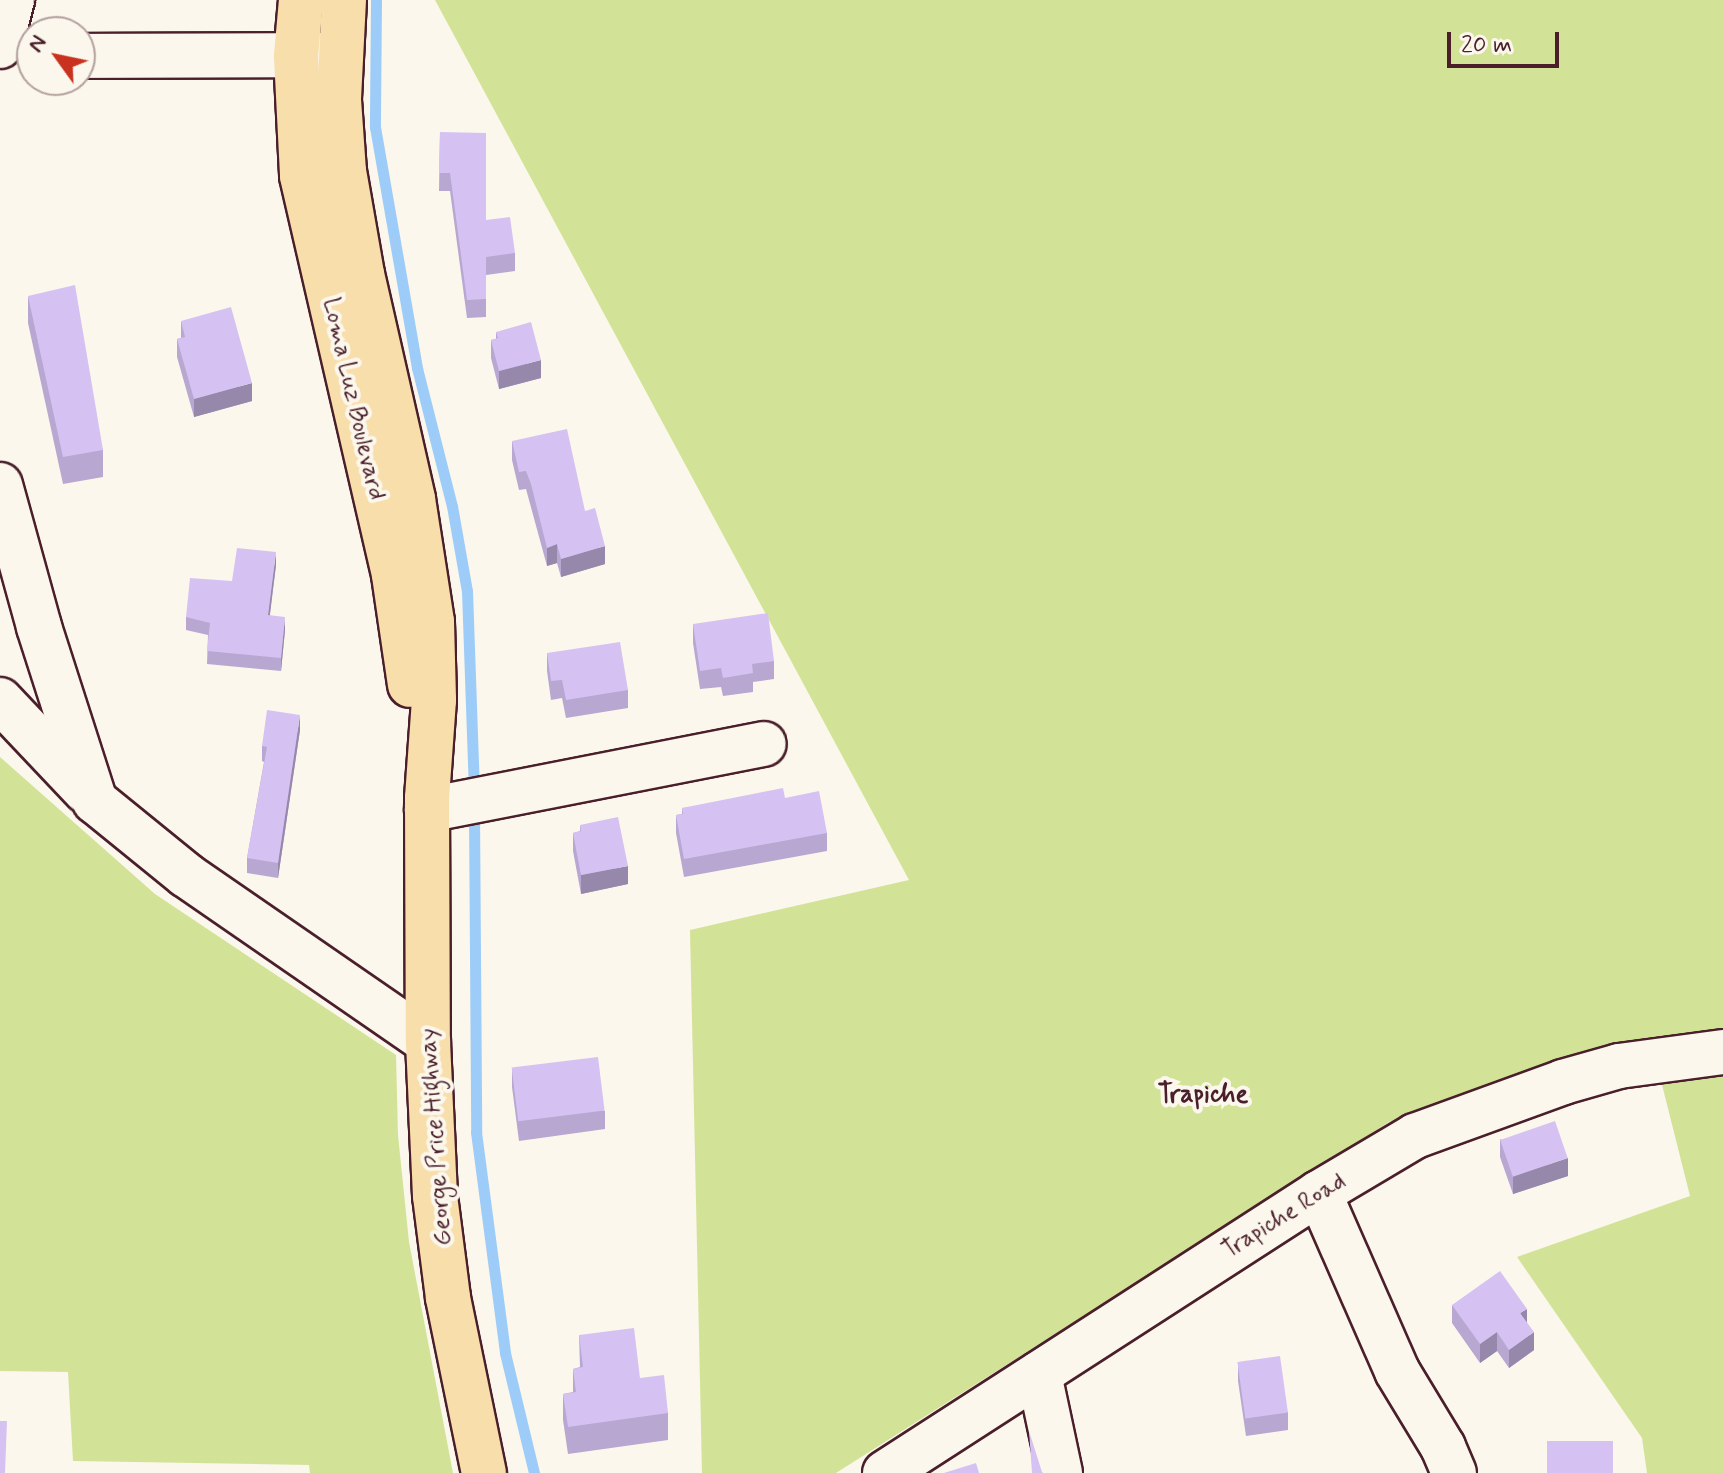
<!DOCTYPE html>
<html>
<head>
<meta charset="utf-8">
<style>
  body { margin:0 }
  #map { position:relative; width:1723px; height:1473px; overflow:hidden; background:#fbf7ec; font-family:Mynerve,sans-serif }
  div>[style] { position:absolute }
  .green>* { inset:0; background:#d2e397 }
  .stream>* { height:11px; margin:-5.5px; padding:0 5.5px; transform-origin:5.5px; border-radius:5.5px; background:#9dccf8 }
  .roads { filter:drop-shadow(2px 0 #4a1f2b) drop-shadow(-2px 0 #4a1f2b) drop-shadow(0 2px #4a1f2b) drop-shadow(0 -2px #4a1f2b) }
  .street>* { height:44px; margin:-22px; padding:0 22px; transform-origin:22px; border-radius:22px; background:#fbf7ec }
  .secondary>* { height:44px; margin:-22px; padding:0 22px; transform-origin:22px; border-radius:22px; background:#fbf7ec }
  .highway>* { height:44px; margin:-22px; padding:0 22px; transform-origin:22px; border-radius:22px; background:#f8deab }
  .wall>* { inset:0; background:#b7a7d1 }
  .shaded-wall>* { inset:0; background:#9588aa }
  .building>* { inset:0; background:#d5c2f3; transform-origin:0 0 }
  span { translate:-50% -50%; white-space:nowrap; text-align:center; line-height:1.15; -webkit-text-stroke:8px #fbf7ec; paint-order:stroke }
  .street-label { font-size:24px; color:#4a1f2b }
  .neighbourhood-label { font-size:26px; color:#4a1f2b; font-weight:700 }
  .north { position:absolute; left:16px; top:16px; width:80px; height:80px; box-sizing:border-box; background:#fbf7ec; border:2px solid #b4a19f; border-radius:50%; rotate:303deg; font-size:22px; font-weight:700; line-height:32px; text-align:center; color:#4a1f2b }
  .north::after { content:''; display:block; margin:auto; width:28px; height:36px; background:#c8321e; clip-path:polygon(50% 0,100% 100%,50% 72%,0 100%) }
  .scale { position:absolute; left:1447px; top:32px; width:112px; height:36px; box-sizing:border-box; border:4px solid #4a1f2b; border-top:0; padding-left:10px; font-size:24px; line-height:28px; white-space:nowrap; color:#4a1f2b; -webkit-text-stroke:6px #fbf7ec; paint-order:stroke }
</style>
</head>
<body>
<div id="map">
  <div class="green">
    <div style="clip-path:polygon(435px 0,1723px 0,1723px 1473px,1647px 1473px,1642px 1438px,1517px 1257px,1690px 1196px,1652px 1045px,1389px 1122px,836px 1473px,702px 1473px,690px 930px,909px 880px)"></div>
    <div style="clip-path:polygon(0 757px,155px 894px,396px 1055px,398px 1135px,409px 1242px,453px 1473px,310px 1473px,309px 1465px,73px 1461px,68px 1372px,0 1371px)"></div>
  </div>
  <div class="stream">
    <div style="left:376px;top:0;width:127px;rotate:90.5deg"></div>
    <div style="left:375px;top:127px;width:245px;rotate:80.1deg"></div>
    <div style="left:417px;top:368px;width:142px;rotate:75.8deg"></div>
    <div style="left:452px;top:506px;width:86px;rotate:80deg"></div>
    <div style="left:467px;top:591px;width:199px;rotate:88deg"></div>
    <div style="left:474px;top:811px;width:321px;rotate:89.6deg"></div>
    <div style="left:476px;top:1132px;width:223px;rotate:82.5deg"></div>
    <div style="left:505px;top:1353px;width:123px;rotate:76.4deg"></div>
  </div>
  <div class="roads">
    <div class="street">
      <div style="left:0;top:46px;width:48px;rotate:-75.4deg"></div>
      <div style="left:80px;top:56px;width:253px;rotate:-0.2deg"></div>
      <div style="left:0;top:485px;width:147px;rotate:74.6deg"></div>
      <div style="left:39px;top:627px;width:183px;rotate:72.2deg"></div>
      <div style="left:95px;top:801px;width:117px;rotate:39.1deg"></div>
      <div style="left:186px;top:875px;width:294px;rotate:34.6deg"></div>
      <div style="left:0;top:700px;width:125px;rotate:46.6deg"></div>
      <div style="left:427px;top:810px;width:343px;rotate:-11.1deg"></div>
      <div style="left:1319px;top:1193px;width:194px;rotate:66.3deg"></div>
      <div style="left:1397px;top:1371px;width:89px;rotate:58.8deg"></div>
      <div style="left:1443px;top:1447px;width:28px;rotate:67deg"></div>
      <div style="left:1039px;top:1374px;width:101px;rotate:78deg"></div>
    </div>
    <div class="secondary">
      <div style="left:885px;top:1473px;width:516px;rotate:-32.83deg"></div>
      <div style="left:1319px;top:1193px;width:112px;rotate:-30.7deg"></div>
      <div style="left:1415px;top:1136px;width:158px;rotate:-20deg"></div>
      <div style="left:1563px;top:1082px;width:58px;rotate:-15.9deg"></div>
      <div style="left:1619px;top:1066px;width:105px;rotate:-7.7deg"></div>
    </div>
    <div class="highway">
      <div style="left:301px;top:0;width:56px;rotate:95.1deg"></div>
      <div style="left:296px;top:56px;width:120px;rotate:87.1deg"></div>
      <div style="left:302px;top:176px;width:409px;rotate:77deg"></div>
      <div style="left:394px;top:575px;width:111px;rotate:81.7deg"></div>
      <div style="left:344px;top:0;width:100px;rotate:92.9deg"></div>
      <div style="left:339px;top:100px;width:71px;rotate:86deg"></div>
      <div style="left:344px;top:171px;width:105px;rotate:80.1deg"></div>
      <div style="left:362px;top:274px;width:231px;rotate:77.2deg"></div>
      <div style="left:413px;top:499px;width:124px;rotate:81.2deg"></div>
      <div style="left:432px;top:622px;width:78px;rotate:88.5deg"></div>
      <div style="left:434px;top:700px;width:98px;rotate:94.1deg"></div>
      <div style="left:427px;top:798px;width:244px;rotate:89.8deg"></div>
      <div style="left:428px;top:1042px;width:154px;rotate:87.4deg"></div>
      <div style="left:435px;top:1196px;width:103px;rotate:82.7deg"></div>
      <div style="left:448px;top:1298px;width:179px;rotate:78.4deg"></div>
    </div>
  </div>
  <div class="wall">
    <div style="clip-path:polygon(440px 132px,486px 220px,515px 253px,515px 271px,486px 275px,486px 317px,467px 318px,450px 191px,439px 191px)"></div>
    <div style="clip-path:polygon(28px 296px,103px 450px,103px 477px,63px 484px,28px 323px)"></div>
    <div style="clip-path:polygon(181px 321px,252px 401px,194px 417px,177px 357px,177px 339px,181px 338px)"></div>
    <div style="clip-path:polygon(496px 332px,541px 378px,499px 389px,491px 358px,491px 340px,496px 339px)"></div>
    <div style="clip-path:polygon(512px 441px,585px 511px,605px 564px,561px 577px,557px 563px,547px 566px,526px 489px,519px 490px,512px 460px)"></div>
    <div style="clip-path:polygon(276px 565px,270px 615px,285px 630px,281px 671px,207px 664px,208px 635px,186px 630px,186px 617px,232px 581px)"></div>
    <div style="clip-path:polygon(693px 624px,774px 661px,774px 679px,753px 682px,753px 692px,723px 696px,721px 687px,700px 689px,693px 643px)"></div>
    <div style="clip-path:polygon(547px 653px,628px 690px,628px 708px,566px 718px,562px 698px,551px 700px,547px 671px)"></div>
    <div style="clip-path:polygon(300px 730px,278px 878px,247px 873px,247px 858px,264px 762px,262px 761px,262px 746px)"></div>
    <div style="clip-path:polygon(785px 798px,827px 833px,827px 851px,684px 877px,676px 833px,676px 815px,682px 814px,682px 808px)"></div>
    <div style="clip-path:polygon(580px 825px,628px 884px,581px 894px,573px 851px,573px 833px,580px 831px)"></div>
    <div style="clip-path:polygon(512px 1069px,605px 1111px,605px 1129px,519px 1141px,512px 1087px)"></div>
    <div style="clip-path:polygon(1500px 1139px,1568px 1176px,1513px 1194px,1500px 1157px)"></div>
    <div style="clip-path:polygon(1452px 1305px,1527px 1323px,1534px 1350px,1509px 1368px,1497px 1351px,1480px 1363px,1452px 1323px)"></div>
    <div style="clip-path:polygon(579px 1335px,640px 1378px,668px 1413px,668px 1440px,568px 1454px,563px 1420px,563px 1394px,573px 1392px,573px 1369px,580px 1367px)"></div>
    <div style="clip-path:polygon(1238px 1363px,1288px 1412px,1288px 1430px,1246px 1436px,1238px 1381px)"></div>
  </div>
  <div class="shaded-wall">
    <div style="clip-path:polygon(541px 360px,541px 378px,499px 389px,499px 371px)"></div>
    <div style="clip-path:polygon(252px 383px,252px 401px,194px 417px,194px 399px)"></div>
    <div style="clip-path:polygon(557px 544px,557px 563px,547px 566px,547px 548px)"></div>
    <div style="clip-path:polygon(605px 546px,605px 564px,561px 577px,561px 559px)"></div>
    <div style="clip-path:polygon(276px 552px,276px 565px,268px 628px,268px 615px)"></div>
    <div style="clip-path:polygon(285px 617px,285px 630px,281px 671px,281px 658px)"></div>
    <div style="clip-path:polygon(300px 715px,300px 730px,278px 878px,278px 863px)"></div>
    <div style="clip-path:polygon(628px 866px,628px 884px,581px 894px,581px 875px)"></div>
    <div style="clip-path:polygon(1568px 1158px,1568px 1176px,1513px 1194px,1513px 1176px)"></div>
    <div style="clip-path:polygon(1527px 1309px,1527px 1327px,1520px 1313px)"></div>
    <div style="clip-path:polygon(1497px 1332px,1497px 1351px,1480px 1363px,1480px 1344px)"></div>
    <div style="clip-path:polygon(1534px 1332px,1534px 1350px,1509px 1368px,1509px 1350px)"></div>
  </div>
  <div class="building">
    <div style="clip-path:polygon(440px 132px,486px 133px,486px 220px,510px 217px,515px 253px,486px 257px,486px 299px,467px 300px,450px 173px,439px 173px)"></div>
    <div style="clip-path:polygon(75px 285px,103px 450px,63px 457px,28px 296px)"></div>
    <div style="clip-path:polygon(231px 307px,252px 383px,194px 399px,177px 339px,185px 337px,181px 321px)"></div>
    <div style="clip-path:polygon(531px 322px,541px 360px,499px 371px,491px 340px,498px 338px,496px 332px)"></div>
    <div style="clip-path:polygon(567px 429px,585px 511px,595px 508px,605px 546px,561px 559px,557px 544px,547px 548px,531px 484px,526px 471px,519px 472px,512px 441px)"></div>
    <div style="clip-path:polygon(237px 548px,276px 552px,268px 615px,285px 617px,281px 658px,207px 651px,210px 623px,186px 617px,190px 578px,232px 581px)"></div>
    <div style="clip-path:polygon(768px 613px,774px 661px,752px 664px,753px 673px,723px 678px,721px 668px,700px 671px,693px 624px)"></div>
    <div style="clip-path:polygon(620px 642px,628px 690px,566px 700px,562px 680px,551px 681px,547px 653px)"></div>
    <div style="clip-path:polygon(267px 710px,300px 715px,278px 863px,247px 858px,267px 747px,262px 746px)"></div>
    <div style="clip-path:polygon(783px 788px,785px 798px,819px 791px,827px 833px,684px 859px,676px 815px,683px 814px,682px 808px)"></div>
    <div style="clip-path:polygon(618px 817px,628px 866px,581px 875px,573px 833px,581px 831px,580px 825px)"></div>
    <div style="left:598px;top:1057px;width:54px;height:87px;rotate:83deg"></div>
    <div style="left:1555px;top:1121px;width:39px;height:58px;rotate:71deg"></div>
    <div style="clip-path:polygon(1500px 1271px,1527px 1309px,1520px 1313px,1534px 1332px,1509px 1350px,1497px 1332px,1480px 1344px,1452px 1305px)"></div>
    <div style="clip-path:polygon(634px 1328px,640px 1378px,664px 1375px,668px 1413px,568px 1427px,563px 1394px,576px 1392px,573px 1369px,583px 1367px,579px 1335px)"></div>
    <div style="left:1280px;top:1356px;width:57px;height:43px;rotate:82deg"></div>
    <div style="clip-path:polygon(0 1421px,7px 1421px,5px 1473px,0 1473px)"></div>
    <div style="clip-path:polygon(1029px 1431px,1042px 1472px,1043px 1473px,1032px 1473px)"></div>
    <div style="left:1613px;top:1441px;width:32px;height:66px;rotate:90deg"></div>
    <div style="clip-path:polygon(976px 1463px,979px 1473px,944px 1473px)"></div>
  </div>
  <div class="street-label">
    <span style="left:353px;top:399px;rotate:77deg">Loma Luz Boulevard</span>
    <span style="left:436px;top:1137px;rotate:-94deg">George Price Highway</span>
    <span style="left:1284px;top:1216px;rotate:-32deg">Trapiche Road</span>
  </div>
  <div class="neighbourhood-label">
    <span style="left:1203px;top:1096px">Trapiche</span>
  </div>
  <div class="north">N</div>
  <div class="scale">20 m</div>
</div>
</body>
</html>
